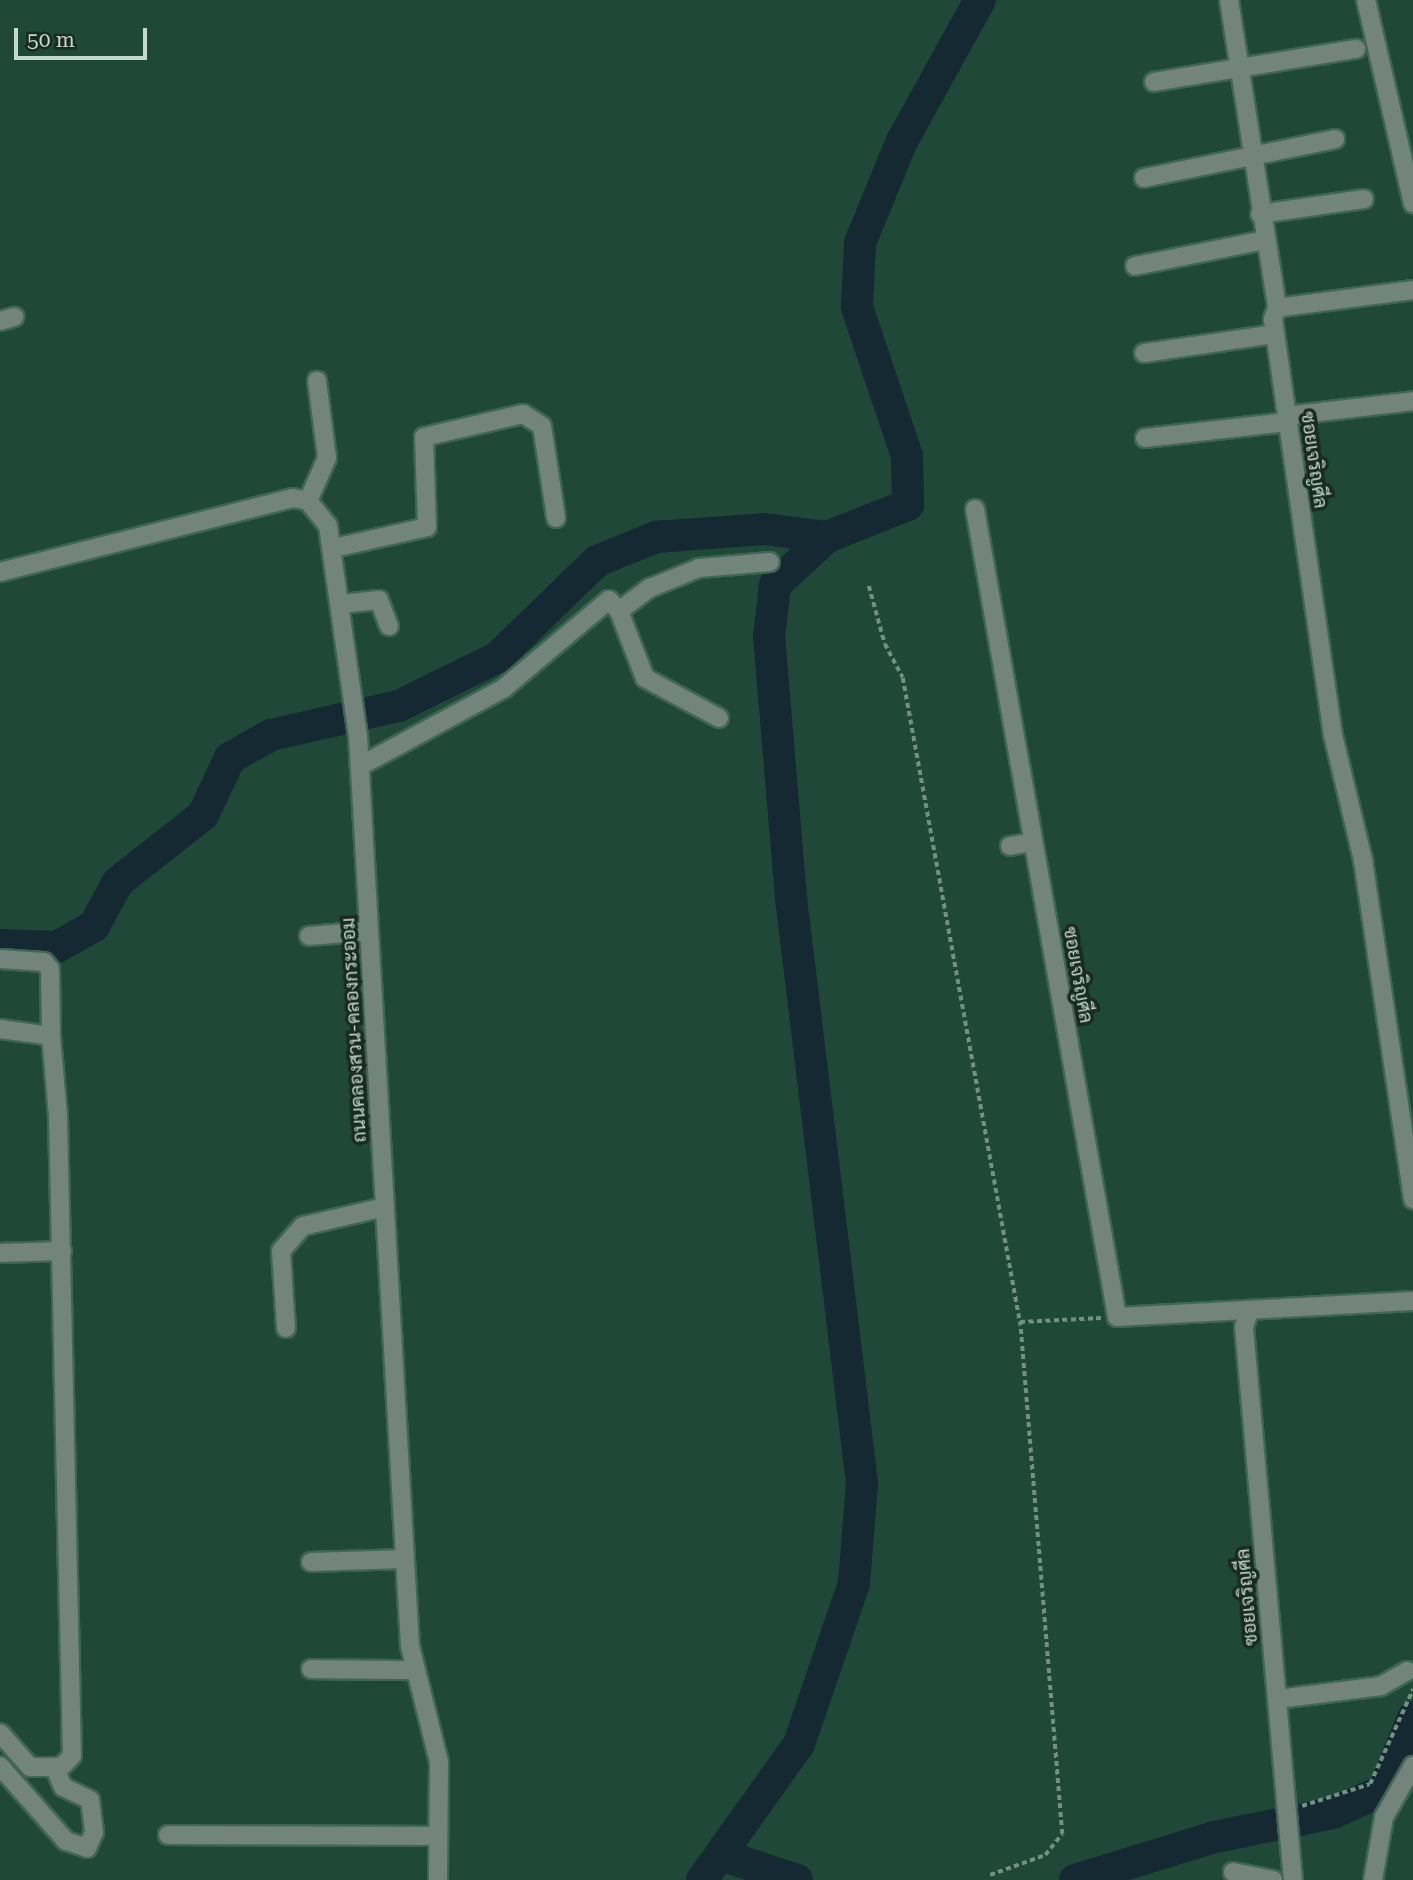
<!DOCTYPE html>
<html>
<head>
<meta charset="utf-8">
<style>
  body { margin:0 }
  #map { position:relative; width:1413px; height:1880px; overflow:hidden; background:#1f4838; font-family:"Roboto Serif",Sarabun,serif }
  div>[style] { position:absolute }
  .river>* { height:32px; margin:-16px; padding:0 16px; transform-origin:16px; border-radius:16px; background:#142931 }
  .path>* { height:3.5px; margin-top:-1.75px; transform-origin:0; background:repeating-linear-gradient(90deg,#729184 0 5px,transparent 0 8.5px) }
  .roads { filter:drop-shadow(2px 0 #406556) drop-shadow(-2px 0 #406556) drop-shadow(0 2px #406556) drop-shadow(0 -2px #406556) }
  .minor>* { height:18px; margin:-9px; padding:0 9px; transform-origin:9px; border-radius:9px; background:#72847c }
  span { translate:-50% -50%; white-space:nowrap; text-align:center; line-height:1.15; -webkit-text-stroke:7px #192a22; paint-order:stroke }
  .street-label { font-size:19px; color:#c3d8ce }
  .scale { position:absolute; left:14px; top:28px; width:133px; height:32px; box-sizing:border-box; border:4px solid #c3d8ce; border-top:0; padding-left:9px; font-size:21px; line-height:24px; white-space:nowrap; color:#c3d8ce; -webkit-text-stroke:5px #192a22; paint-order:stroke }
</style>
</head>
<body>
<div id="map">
  <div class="river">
    <div style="left:0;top:945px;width:57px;rotate:2deg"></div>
    <div style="left:57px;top:947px;width:43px;rotate:-29.6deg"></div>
    <div style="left:94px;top:926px;width:50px;rotate:-61.4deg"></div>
    <div style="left:118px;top:882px;width:108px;rotate:-38.2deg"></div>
    <div style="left:203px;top:815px;width:63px;rotate:-64.7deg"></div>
    <div style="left:230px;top:758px;width:47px;rotate:-29.3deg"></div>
    <div style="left:271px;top:735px;width:131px;rotate:-12.8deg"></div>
    <div style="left:399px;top:706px;width:110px;rotate:-26.3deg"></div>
    <div style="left:498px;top:657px;width:138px;rotate:-44.1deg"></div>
    <div style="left:597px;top:561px;width:64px;rotate:-22.1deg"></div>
    <div style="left:656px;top:537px;width:108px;rotate:-4.2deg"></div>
    <div style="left:764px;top:529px;width:64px;rotate:7.2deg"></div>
    <div style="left:721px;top:1855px;width:80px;rotate:18.2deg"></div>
    <div style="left:702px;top:1880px;width:167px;rotate:-54.5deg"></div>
    <div style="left:799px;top:1744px;width:170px;rotate:-71.1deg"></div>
    <div style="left:854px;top:1583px;width:100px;rotate:-85.4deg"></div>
    <div style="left:862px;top:1483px;width:589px;rotate:-96.92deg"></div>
    <div style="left:791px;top:898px;width:262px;rotate:-94.8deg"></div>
    <div style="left:769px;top:637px;width:52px;rotate:-83.4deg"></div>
    <div style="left:775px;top:585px;width:71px;rotate:-42.7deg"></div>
    <div style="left:827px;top:537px;width:87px;rotate:-21.6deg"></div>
    <div style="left:908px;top:505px;width:49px;rotate:-91.2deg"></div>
    <div style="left:907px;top:456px;width:157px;rotate:-108.6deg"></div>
    <div style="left:857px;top:307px;width:64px;rotate:-87.3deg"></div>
    <div style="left:860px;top:243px;width:108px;rotate:-67.7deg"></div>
    <div style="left:901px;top:143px;width:163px;rotate:-61.1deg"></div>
    <div style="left:1075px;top:1880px;width:146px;rotate:-17.1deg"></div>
    <div style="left:1215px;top:1837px;width:120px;rotate:-11.5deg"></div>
    <div style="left:1333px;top:1813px;width:56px;rotate:-24.3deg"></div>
    <div style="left:1384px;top:1790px;width:78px;rotate:-68.1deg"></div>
  </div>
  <div class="path">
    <div style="left:869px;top:586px;width:60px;rotate:74.6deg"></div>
    <div style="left:885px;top:644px;width:38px;rotate:62deg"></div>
    <div style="left:903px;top:678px;width:655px;rotate:79.7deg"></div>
    <div style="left:1020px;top:1322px;width:81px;rotate:-2.8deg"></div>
    <div style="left:1302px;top:1806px;width:71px;rotate:-17.9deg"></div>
    <div style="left:1370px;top:1784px;width:104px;rotate:-65.6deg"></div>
    <div style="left:990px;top:1875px;width:59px;rotate:-20deg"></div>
    <div style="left:1045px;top:1855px;width:27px;rotate:-51deg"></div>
    <div style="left:1062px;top:1834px;width:514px;rotate:-94.69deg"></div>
  </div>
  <div class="roads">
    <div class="minor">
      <div style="left:1229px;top:0;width:312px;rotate:81.1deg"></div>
      <div style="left:1366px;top:0;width:209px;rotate:77deg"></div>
      <div style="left:1154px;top:82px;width:205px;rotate:-9.3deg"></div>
      <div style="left:1144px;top:178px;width:195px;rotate:-11.5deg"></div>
      <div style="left:1260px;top:214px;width:105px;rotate:-8.2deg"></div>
      <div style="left:1135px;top:266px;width:133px;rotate:-11.3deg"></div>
      <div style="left:1413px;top:290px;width:137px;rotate:172.5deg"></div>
      <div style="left:1277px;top:308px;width:12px;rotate:110deg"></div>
      <div style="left:1273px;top:319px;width:420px;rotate:81.8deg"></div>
      <div style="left:1333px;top:735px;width:129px;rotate:76.5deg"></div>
      <div style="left:1363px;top:860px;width:343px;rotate:81.6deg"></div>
      <div style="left:0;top:321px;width:15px;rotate:-16deg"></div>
      <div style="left:1144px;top:353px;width:131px;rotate:-8.3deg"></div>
      <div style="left:1286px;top:416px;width:128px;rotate:-6.7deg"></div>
      <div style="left:1145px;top:438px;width:143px;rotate:-6.4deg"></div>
      <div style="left:308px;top:501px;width:47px;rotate:-66.2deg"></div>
      <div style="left:327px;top:458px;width:78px;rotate:-97.4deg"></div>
      <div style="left:975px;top:509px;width:820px;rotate:80.03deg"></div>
      <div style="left:1117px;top:1317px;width:296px;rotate:-3.1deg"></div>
      <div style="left:334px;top:548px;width:95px;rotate:-12.7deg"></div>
      <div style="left:427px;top:527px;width:90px;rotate:-91.9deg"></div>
      <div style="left:424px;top:437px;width:102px;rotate:-13.1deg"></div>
      <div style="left:523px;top:414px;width:22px;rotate:32deg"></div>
      <div style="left:542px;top:426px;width:93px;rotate:81.3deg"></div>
      <div style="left:0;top:572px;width:302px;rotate:-14.2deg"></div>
      <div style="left:293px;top:498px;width:15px;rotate:11deg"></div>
      <div style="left:308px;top:501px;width:32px;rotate:51deg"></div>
      <div style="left:328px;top:526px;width:212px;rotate:81.9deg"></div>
      <div style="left:358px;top:736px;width:911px;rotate:86.73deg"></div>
      <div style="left:410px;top:1646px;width:120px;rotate:76deg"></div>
      <div style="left:439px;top:1762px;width:118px;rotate:90.5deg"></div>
      <div style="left:341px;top:604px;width:38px;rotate:-6deg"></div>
      <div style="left:379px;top:600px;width:28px;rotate:69deg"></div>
      <div style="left:619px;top:611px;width:39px;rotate:-37deg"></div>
      <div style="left:650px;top:588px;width:53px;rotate:-22.2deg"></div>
      <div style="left:699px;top:568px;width:71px;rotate:-4.8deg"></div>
      <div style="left:360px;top:766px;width:164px;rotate:-28.4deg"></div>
      <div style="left:504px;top:688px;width:137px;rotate:-40deg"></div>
      <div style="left:609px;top:600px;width:15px;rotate:48deg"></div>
      <div style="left:619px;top:611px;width:72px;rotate:68.8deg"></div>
      <div style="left:645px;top:678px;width:84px;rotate:28.4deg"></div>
      <div style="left:1010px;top:846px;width:23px;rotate:-10deg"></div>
      <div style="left:309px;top:936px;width:60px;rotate:-4.8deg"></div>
      <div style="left:0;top:959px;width:44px;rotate:3.9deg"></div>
      <div style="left:44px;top:962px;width:9px;rotate:49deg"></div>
      <div style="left:50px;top:969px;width:67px;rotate:89.1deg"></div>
      <div style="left:0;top:1029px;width:51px;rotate:7.8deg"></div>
      <div style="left:51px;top:1036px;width:80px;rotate:85deg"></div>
      <div style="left:58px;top:1116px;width:640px;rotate:88.75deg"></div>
      <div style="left:72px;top:1756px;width:16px;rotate:135deg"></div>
      <div style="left:61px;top:1767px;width:31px;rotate:180deg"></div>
      <div style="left:30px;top:1767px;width:45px;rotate:-131.4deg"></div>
      <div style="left:0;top:1253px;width:62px;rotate:-1.8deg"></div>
      <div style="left:1249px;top:1311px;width:17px;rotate:107deg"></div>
      <div style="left:1244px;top:1327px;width:555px;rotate:84.94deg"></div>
      <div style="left:286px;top:1328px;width:77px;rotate:-93.7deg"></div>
      <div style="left:281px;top:1251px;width:33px;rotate:-49deg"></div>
      <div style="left:303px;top:1226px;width:84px;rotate:-13deg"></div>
      <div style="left:311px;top:1562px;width:94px;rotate:-1.8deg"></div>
      <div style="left:311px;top:1669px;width:103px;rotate:0.6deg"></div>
      <div style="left:1278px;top:1699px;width:104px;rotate:-7.2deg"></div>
      <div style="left:1381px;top:1686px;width:30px;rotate:-30deg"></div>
      <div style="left:0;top:1766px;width:100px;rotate:48.7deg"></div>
      <div style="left:66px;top:1841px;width:22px;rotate:18deg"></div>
      <div style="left:87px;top:1848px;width:17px;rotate:-66deg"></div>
      <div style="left:94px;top:1832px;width:32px;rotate:-97deg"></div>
      <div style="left:90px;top:1800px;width:30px;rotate:-154deg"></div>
      <div style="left:63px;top:1787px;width:21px;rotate:-113deg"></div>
      <div style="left:168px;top:1835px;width:270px;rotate:0.2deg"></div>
      <div style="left:1233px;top:1872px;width:41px;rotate:11.3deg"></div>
      <div style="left:1373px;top:1880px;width:64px;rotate:-80.1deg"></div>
      <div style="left:1384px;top:1817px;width:59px;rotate:-60.4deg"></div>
    </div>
  </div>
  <div class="street-label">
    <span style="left:1314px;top:460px;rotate:82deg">ซอยเจริญศีล</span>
    <span style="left:1078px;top:975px;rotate:80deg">ซอยเจริญศีล</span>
    <span style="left:354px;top:1030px;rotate:-93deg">ถนนคลองสวน-คลองกระออม</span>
    <span style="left:1247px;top:1597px;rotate:-95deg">ซอยเจริญศีล</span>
  </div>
  <div class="scale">50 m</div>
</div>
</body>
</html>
